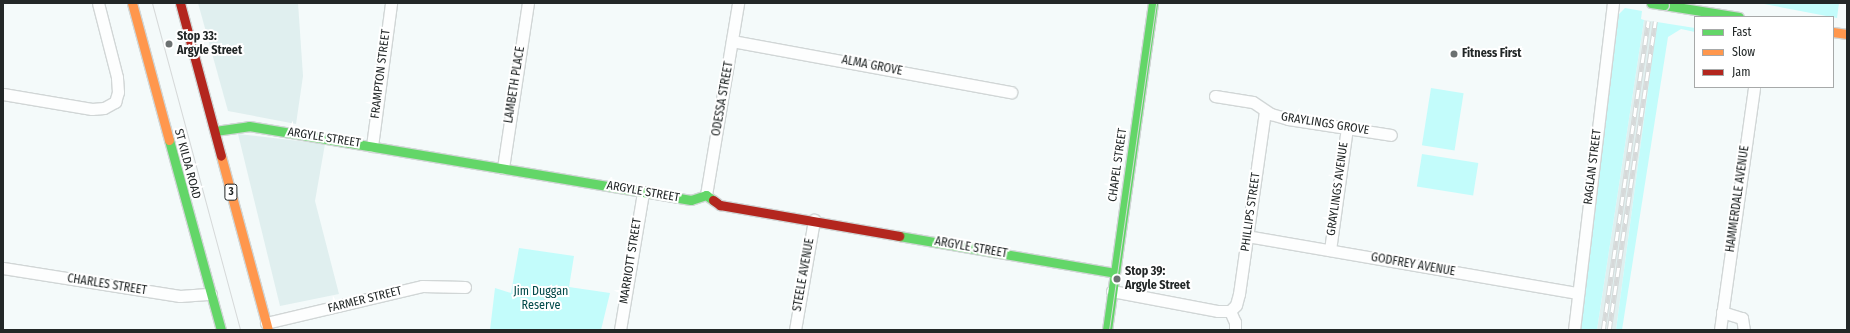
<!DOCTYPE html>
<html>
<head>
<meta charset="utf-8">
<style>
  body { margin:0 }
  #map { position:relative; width:1850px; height:333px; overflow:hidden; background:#f4fafa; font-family:"Fira Sans Condensed",sans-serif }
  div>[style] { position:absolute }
  .built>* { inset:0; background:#e0efef }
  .green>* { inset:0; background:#c3fcfb; transform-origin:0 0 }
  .roads { filter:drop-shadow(1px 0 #d1d6d6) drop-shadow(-1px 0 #d1d6d6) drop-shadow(0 1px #d1d6d6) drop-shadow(0 -1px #d1d6d6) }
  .street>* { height:11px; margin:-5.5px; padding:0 5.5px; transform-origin:5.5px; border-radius:5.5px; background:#fdfefe }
  .fast>* { height:9px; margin:-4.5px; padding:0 4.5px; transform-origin:4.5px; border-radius:4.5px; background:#63d668 }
  .slow>* { height:9px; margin:-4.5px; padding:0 4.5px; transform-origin:4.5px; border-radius:4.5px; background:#ff974d }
  .jam>* { height:9px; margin:-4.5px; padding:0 4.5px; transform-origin:4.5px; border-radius:4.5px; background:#b3261e }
  .tram>* { height:1px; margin:-0.5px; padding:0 0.5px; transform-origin:0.5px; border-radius:0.5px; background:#d6d9d9 }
  .rail>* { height:4.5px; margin-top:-2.25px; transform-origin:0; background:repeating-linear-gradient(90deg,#fff 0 9px,#d6d9d9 0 18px); box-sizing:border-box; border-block:1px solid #d6d9d9 }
  .bridges { filter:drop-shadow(1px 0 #d1d6d6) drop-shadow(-1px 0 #d1d6d6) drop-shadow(0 1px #d1d6d6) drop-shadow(0 -1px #d1d6d6) }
  .fast-bridge>* { height:9px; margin:-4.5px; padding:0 4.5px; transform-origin:4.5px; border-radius:4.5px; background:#63d668 }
  .dots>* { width:11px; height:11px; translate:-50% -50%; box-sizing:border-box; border:2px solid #fff; border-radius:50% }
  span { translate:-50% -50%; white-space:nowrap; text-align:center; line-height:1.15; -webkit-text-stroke:4px #fff; paint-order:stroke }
  .shield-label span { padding:1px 3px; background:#fff; border:1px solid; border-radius:3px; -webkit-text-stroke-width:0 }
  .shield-label { font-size:11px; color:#222727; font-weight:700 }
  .poi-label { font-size:12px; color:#222727; font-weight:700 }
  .left { translate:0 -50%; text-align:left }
  .street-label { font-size:12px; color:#222727 }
  .park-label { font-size:12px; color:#004949 }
  .frame { position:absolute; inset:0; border:4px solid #222727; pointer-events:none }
  .legend { position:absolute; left:1694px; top:16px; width:140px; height:72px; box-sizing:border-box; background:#fff; border:1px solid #a7a9a9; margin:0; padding:5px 7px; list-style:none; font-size:12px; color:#222727 }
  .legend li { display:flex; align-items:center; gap:8px; height:20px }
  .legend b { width:20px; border:1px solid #a7a9a9 }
</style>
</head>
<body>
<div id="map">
  <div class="built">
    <div style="clip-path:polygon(198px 3px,298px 3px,303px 76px,296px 124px,228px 111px)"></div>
    <div style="clip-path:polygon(1644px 20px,1657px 22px,1616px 330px,1597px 330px)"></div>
    <div style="clip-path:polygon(238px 134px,325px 144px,315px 201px,339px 294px,280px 306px)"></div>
  </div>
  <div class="green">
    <div style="clip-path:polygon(1759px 3px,1839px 3px,1837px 18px)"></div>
    <div style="clip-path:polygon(1625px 8px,1642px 11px,1641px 19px,1644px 20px,1597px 330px,1579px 330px,1619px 14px)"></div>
    <div style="clip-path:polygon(1657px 22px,1695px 28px,1695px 32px,1681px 29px,1668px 37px,1622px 330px,1616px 330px)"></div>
    <div style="left:1431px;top:88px;width:33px;height:58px;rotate:9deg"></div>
    <div style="left:1422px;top:154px;width:57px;height:33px;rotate:9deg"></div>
    <div style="clip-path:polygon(519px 248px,574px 256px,569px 287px,610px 293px,601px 330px,490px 330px,495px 288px,511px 293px)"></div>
  </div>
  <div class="roads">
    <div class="street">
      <div style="left:732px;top:41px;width:284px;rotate:10.4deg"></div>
      <div style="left:3px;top:94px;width:90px;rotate:9.6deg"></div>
      <div style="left:92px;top:109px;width:12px;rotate:-5deg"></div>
      <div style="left:104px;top:108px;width:13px;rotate:-29deg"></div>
      <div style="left:115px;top:102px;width:10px;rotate:-73deg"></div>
      <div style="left:118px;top:92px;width:15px;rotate:-94deg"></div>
      <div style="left:117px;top:77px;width:76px;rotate:-104.4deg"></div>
      <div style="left:1215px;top:96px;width:38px;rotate:9deg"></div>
      <div style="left:1253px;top:102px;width:22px;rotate:34deg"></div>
      <div style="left:1271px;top:114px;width:18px;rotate:16deg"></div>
      <div style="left:1288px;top:119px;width:104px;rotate:8.8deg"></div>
      <div style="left:372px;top:146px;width:144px;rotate:-82.4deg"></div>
      <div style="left:503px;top:168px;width:167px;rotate:-81.4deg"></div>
      <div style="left:706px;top:195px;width:195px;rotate:-80.5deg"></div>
      <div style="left:1247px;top:236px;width:336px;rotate:9.8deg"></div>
      <div style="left:1330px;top:250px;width:123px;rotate:-82.1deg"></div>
      <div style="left:3px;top:268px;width:179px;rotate:9deg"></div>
      <div style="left:180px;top:296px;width:31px;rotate:-4deg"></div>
      <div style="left:1112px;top:291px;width:108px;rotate:10.7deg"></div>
      <div style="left:1218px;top:311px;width:12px"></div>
      <div style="left:1230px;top:311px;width:8px;rotate:-45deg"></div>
      <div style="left:1236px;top:305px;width:11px;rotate:-75deg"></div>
      <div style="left:1239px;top:294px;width:185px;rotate:-81.9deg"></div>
      <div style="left:1230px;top:311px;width:12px;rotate:66deg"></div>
      <div style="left:1235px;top:322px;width:8px;rotate:90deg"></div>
      <div style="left:1722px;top:312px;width:21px;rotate:17deg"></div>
      <div style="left:1742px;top:318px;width:12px;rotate:81deg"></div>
      <div style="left:266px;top:323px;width:160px;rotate:-13.3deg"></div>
      <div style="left:422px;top:286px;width:43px;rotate:1.3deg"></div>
      <div style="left:620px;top:330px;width:140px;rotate:-80.5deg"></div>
      <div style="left:795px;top:330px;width:112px;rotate:-80.2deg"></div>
      <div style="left:1574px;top:330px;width:329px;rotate:-83.2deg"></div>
      <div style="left:1720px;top:330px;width:245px;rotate:-82deg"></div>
    </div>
    <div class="fast">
      <div style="left:1664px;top:5px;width:76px;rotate:9.1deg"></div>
      <div style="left:215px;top:131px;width:34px;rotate:-8deg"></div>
      <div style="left:249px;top:126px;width:448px;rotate:9.5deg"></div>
      <div style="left:691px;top:200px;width:16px;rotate:-18deg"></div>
      <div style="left:706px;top:195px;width:9px;rotate:36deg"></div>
      <div style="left:169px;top:140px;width:197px;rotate:74.7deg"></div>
      <div style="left:899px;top:236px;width:219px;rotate:9.7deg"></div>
      <div style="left:1107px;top:330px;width:330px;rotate:-82deg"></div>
    </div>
    <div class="slow">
      <div style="left:132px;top:3px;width:142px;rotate:74.9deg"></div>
      <div style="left:1833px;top:32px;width:14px;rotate:8deg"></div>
      <div style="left:221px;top:156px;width:180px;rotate:74.9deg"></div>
    </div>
    <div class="jam">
      <div style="left:180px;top:3px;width:158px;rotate:75deg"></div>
      <div style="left:713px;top:200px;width:9px;rotate:36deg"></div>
      <div style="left:720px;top:205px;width:182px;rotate:9.8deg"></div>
    </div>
  </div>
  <div class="tram">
    <div style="left:152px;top:3px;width:339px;rotate:74.9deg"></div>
    <div style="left:1109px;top:330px;width:330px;rotate:-81.8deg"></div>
  </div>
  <div class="rail">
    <div style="left:1603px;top:330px;width:312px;rotate:-81.7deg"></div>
    <div style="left:1609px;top:330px;width:312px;rotate:-81.5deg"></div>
  </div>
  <div class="bridges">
    <div class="fast-bridge">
      <div style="left:1651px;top:3px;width:13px;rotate:9deg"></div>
    </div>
  </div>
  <div class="dots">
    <div style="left:169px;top:44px;background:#6c7171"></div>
    <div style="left:1454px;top:54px;background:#6c7171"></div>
    <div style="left:1117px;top:279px;background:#6c7171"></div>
  </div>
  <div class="shield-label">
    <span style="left:231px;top:192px">3</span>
  </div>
  <div class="poi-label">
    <span class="left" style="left:177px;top:44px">Stop 33:<br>Argyle Street</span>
    <span class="left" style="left:1462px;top:54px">Fitness First</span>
    <span class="left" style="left:1125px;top:279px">Stop 39:<br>Argyle Street</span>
  </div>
  <div class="street-label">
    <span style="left:872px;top:66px;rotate:11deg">ALMA GROVE</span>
    <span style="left:381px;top:74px;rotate:-83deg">FRAMPTON STREET</span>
    <span style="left:515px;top:85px;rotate:-81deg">LAMBETH PLACE</span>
    <span style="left:723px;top:99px;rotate:-80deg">ODESSA STREET</span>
    <span style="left:1325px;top:124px;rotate:9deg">GRAYLINGS GROVE</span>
    <span style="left:324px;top:138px;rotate:9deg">ARGYLE STREET</span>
    <span style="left:187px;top:164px;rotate:75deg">ST KILDA ROAD</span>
    <span style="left:1118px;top:165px;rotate:-82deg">CHAPEL STREET</span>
    <span style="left:1593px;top:167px;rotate:-83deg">RAGLAN STREET</span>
    <span style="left:1338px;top:189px;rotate:-82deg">GRAYLINGS AVENUE</span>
    <span style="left:643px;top:192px;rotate:10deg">ARGYLE STREET</span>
    <span style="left:1738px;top:199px;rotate:-82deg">HAMMERDALE AVENUE</span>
    <span style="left:1251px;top:212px;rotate:-82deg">PHILLIPS STREET</span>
    <span style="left:971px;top:248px;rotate:10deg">ARGYLE STREET</span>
    <span style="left:631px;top:261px;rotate:-81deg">MARRIOTT STREET</span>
    <span style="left:1413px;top:265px;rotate:10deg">GODFREY AVENUE</span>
    <span style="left:804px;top:275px;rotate:-80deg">STEELE AVENUE</span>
    <span style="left:107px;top:285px;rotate:9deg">CHARLES STREET</span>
    <span style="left:365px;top:300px;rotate:-14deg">FARMER STREET</span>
  </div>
  <div class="park-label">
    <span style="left:541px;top:299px">Jim Duggan<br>Reserve</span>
  </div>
  <div class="frame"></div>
  <ul class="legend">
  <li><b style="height:5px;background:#63d668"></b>Fast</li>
  <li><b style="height:5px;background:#ff974d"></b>Slow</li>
  <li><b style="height:5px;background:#b3261e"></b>Jam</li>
  </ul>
</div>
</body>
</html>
